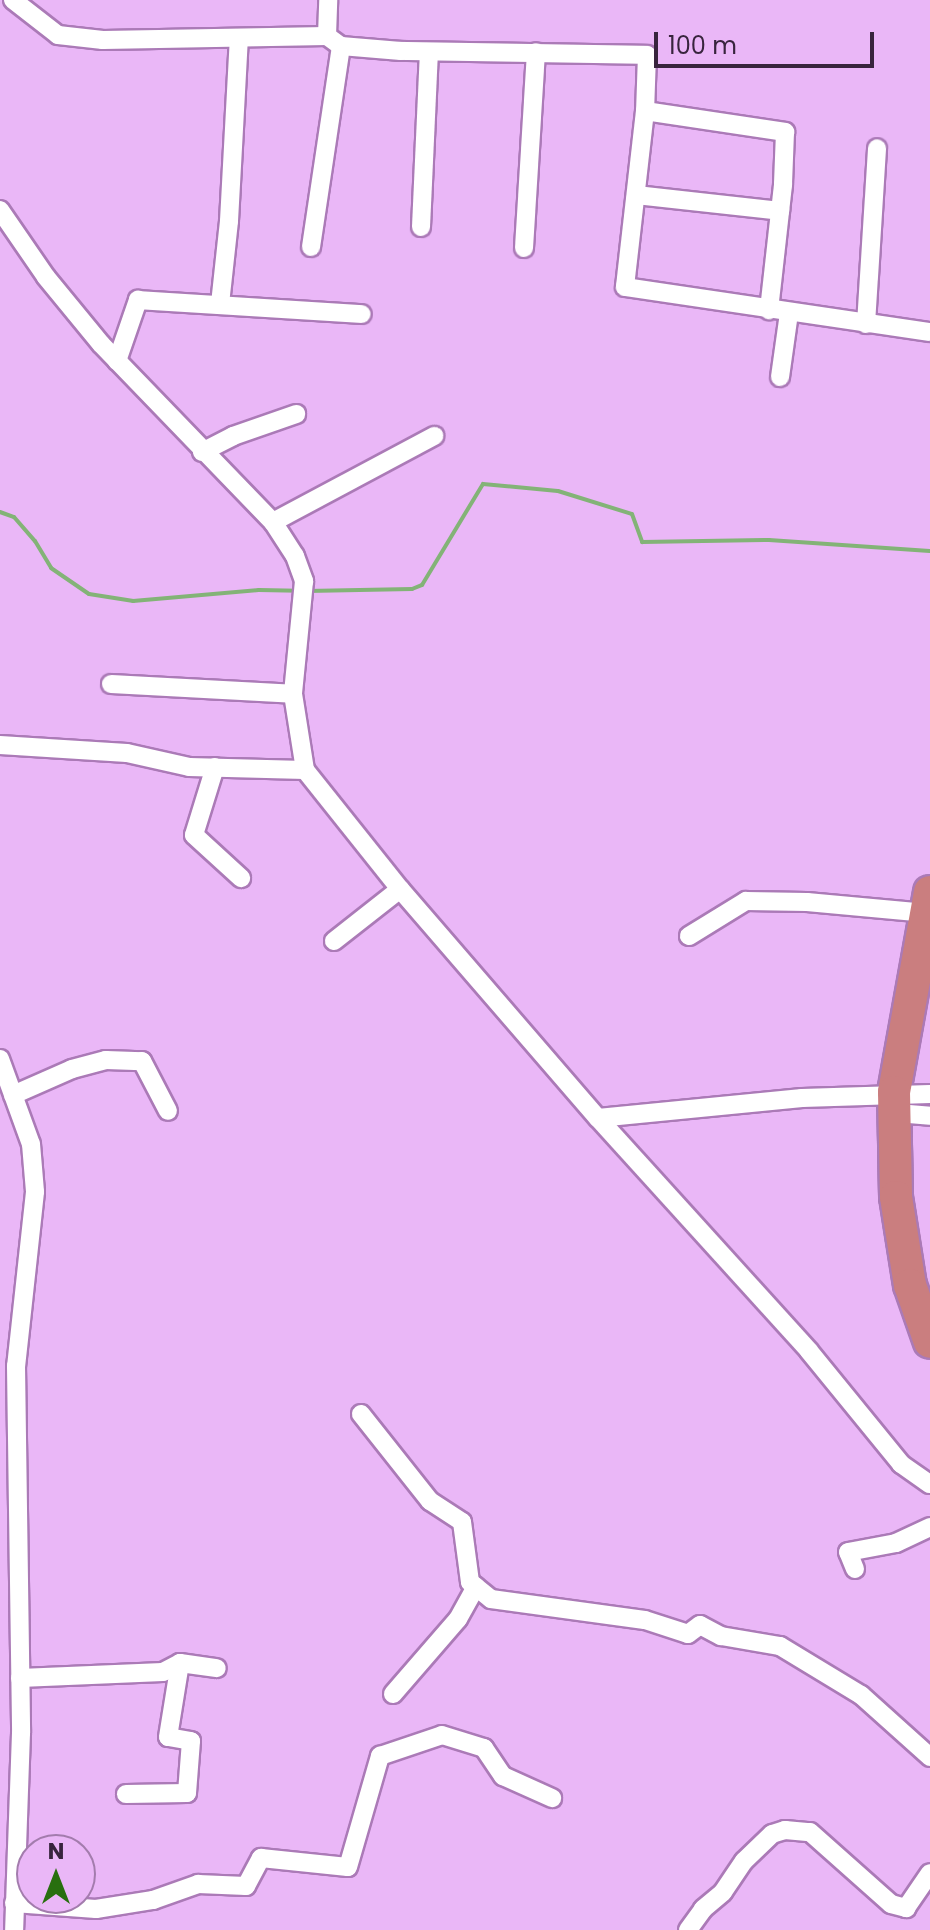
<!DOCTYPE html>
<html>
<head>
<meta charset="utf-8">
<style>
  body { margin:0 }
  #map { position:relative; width:930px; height:1930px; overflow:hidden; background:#eab7f7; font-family:Poppins,sans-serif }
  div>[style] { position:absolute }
  .stream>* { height:4px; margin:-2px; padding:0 2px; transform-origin:2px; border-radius:2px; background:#83b377 }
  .roads { filter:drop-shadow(2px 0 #ab7ab7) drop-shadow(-2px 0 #ab7ab7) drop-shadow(0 2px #ab7ab7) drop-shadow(0 -2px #ab7ab7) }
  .street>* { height:18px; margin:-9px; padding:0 9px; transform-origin:9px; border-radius:9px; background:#fff }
  .highway>* { height:32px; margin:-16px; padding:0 16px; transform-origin:16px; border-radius:16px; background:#ca7e7f }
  span { translate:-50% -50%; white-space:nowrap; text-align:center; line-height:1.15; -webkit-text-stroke:8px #eab7f7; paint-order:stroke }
  .north { position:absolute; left:16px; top:1834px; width:80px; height:80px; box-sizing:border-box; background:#eab7f7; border:2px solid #a37cad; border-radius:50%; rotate:0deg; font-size:22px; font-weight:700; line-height:32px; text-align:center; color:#38243d }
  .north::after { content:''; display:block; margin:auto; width:28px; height:36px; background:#286f0f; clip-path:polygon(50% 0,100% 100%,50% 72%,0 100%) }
  .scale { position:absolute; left:654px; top:32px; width:220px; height:36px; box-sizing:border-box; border:4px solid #38243d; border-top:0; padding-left:10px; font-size:24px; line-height:28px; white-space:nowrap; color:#38243d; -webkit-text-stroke:6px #eab7f7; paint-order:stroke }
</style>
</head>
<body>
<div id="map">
  <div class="stream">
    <div style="left:0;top:512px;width:15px;rotate:20deg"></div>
    <div style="left:14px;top:517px;width:32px;rotate:49deg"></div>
    <div style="left:35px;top:541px;width:31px;rotate:59deg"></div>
    <div style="left:51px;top:568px;width:46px;rotate:34.4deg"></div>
    <div style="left:89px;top:594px;width:45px;rotate:9deg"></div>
    <div style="left:133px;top:601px;width:126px;rotate:-5deg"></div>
    <div style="left:259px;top:590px;width:39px;rotate:1deg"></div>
    <div style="left:307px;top:591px;width:105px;rotate:-1.1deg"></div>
    <div style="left:412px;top:589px;width:11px;rotate:-22deg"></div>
    <div style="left:422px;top:585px;width:118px;rotate:-58.9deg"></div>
    <div style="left:483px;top:484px;width:75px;rotate:5.3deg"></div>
    <div style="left:558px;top:491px;width:77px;rotate:17.3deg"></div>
    <div style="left:632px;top:514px;width:30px;rotate:70deg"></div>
    <div style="left:642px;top:542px;width:127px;rotate:-0.9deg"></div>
    <div style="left:769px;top:540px;width:161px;rotate:3.9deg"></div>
  </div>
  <div class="roads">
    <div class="street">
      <div style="left:13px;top:0;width:57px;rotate:37.9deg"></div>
      <div style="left:58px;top:35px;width:45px;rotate:6.3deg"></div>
      <div style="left:103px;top:40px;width:224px;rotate:-1deg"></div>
      <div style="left:327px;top:36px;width:36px;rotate:-88deg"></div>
      <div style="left:327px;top:36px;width:17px;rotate:36deg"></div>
      <div style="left:341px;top:46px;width:60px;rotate:4.8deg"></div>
      <div style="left:401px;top:51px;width:246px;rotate:0.9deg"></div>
      <div style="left:647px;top:55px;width:56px;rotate:92deg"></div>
      <div style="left:645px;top:111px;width:142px;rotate:8.5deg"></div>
      <div style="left:785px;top:132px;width:53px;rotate:92.2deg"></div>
      <div style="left:783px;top:185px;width:126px;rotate:96.4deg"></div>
      <div style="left:645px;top:111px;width:177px;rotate:96.5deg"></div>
      <div style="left:625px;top:287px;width:308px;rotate:8.4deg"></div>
      <div style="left:636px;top:195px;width:145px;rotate:6.3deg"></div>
      <div style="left:0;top:210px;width:81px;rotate:55.5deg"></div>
      <div style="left:46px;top:277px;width:87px;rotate:50.6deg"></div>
      <div style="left:101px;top:344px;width:248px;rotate:46deg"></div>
      <div style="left:273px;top:522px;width:40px;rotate:57.1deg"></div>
      <div style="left:295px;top:556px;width:27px;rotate:70deg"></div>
      <div style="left:304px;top:581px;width:114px;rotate:95.6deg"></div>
      <div style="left:293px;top:694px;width:77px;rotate:81deg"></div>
      <div style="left:305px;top:770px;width:152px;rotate:51.4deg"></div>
      <div style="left:400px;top:889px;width:303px;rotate:49.2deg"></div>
      <div style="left:598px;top:1118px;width:314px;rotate:47.8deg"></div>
      <div style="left:809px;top:1351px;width:146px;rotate:50.8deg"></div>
      <div style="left:901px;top:1464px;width:35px;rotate:35deg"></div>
      <div style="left:421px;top:227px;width:174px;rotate:-87.4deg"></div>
      <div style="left:311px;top:247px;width:203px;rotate:-81.5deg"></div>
      <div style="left:524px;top:248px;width:196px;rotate:-86.5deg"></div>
      <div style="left:220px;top:304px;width:83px;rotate:-83.8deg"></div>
      <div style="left:229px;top:221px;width:183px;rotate:-86.9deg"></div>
      <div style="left:866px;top:324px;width:176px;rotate:-86.4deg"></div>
      <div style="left:117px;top:361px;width:65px;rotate:-71deg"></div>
      <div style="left:138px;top:300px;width:224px;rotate:3.6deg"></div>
      <div style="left:780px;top:377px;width:65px;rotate:-82deg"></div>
      <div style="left:202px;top:452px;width:35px;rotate:-27deg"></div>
      <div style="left:233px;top:436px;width:67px;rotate:-19.2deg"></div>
      <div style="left:273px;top:522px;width:183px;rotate:-28.1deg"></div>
      <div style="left:111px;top:684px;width:182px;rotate:3.1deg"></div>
      <div style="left:0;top:745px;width:127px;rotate:3.6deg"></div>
      <div style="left:127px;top:753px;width:64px;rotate:12.7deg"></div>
      <div style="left:189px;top:767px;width:116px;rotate:1.5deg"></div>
      <div style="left:215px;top:767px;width:71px;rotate:107.2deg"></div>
      <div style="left:194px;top:835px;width:64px;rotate:42.5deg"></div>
      <div style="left:689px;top:936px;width:67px;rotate:-31.6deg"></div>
      <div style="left:746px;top:901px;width:61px;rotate:0.9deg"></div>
      <div style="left:807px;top:902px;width:120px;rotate:5.3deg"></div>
      <div style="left:334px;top:941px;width:84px;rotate:-38.2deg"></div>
      <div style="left:0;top:1059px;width:90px;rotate:70deg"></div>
      <div style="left:31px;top:1144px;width:48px;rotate:85.2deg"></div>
      <div style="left:35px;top:1192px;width:175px;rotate:96.2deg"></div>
      <div style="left:16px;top:1366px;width:367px;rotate:89.2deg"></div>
      <div style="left:21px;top:1733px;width:197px;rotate:92deg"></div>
      <div style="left:13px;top:1095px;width:64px;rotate:-23.8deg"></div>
      <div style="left:72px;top:1069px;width:35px;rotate:-15deg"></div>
      <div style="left:106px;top:1060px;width:36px;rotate:2deg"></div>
      <div style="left:142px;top:1061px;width:56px;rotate:62.5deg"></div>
      <div style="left:909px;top:1114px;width:21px;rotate:5deg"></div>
      <div style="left:598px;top:1118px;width:205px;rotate:-5.6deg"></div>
      <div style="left:802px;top:1098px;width:128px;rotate:-1.8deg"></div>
      <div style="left:361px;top:1414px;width:111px;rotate:51.6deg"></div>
      <div style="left:430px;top:1501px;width:38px;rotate:33deg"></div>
      <div style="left:462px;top:1522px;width:61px;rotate:82.4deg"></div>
      <div style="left:470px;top:1582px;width:27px;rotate:39deg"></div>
      <div style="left:491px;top:1599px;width:155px;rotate:7.8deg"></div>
      <div style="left:645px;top:1620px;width:45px;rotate:18deg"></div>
      <div style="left:688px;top:1634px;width:15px;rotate:-37deg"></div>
      <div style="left:700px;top:1625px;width:24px;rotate:28deg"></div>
      <div style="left:721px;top:1636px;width:60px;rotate:9.6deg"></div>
      <div style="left:780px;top:1646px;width:95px;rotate:31.2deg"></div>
      <div style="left:861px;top:1695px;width:93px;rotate:41.9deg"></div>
      <div style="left:855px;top:1569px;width:18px;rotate:-112deg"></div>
      <div style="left:848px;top:1552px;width:49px;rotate:-10.6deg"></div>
      <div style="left:896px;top:1543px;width:38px;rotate:-25deg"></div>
      <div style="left:20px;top:1678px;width:143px;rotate:-2.4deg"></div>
      <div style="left:163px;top:1672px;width:19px;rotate:-28deg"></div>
      <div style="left:180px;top:1663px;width:37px;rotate:8deg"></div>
      <div style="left:393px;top:1694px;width:99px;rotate:-49.1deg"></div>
      <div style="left:458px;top:1619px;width:37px;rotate:-61deg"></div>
      <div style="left:126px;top:1794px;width:61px;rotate:-0.9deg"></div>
      <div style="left:187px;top:1793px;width:52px;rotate:-85.6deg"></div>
      <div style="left:191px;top:1741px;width:23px;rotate:-170deg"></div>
      <div style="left:168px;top:1737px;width:75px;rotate:-80.8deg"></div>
      <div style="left:14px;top:1903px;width:82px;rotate:4.2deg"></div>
      <div style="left:96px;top:1909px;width:58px;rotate:-9deg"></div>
      <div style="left:153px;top:1900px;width:48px;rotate:-19.6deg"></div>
      <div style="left:198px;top:1884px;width:48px;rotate:2.4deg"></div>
      <div style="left:246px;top:1886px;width:32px;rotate:-62deg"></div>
      <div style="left:261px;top:1858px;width:87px;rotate:5.9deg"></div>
      <div style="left:348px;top:1867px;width:116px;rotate:-73.9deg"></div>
      <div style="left:380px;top:1756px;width:65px;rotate:-18.7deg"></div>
      <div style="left:442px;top:1735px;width:44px;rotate:17.2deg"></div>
      <div style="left:484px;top:1748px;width:34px;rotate:56deg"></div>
      <div style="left:503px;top:1776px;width:54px;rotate:24.2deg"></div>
      <div style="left:688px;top:1930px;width:26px;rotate:-54deg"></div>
      <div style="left:703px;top:1909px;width:26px;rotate:-40deg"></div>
      <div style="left:723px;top:1892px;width:37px;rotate:-56deg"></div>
      <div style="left:744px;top:1861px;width:39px;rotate:-44deg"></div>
      <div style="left:772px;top:1834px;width:14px;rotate:-17deg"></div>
      <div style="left:785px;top:1830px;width:25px;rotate:5deg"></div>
      <div style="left:810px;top:1832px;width:108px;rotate:41.6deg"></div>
      <div style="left:891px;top:1904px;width:16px;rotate:15deg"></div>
      <div style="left:906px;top:1908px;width:42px;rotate:-55.6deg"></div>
    </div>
    <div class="highway">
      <div style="left:930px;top:892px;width:203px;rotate:100.2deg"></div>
      <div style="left:894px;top:1092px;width:105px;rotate:88.9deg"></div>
      <div style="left:896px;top:1197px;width:89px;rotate:81deg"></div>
      <div style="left:910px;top:1285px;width:60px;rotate:70.7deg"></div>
    </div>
  </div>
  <div class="north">N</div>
  <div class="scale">100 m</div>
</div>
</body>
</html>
